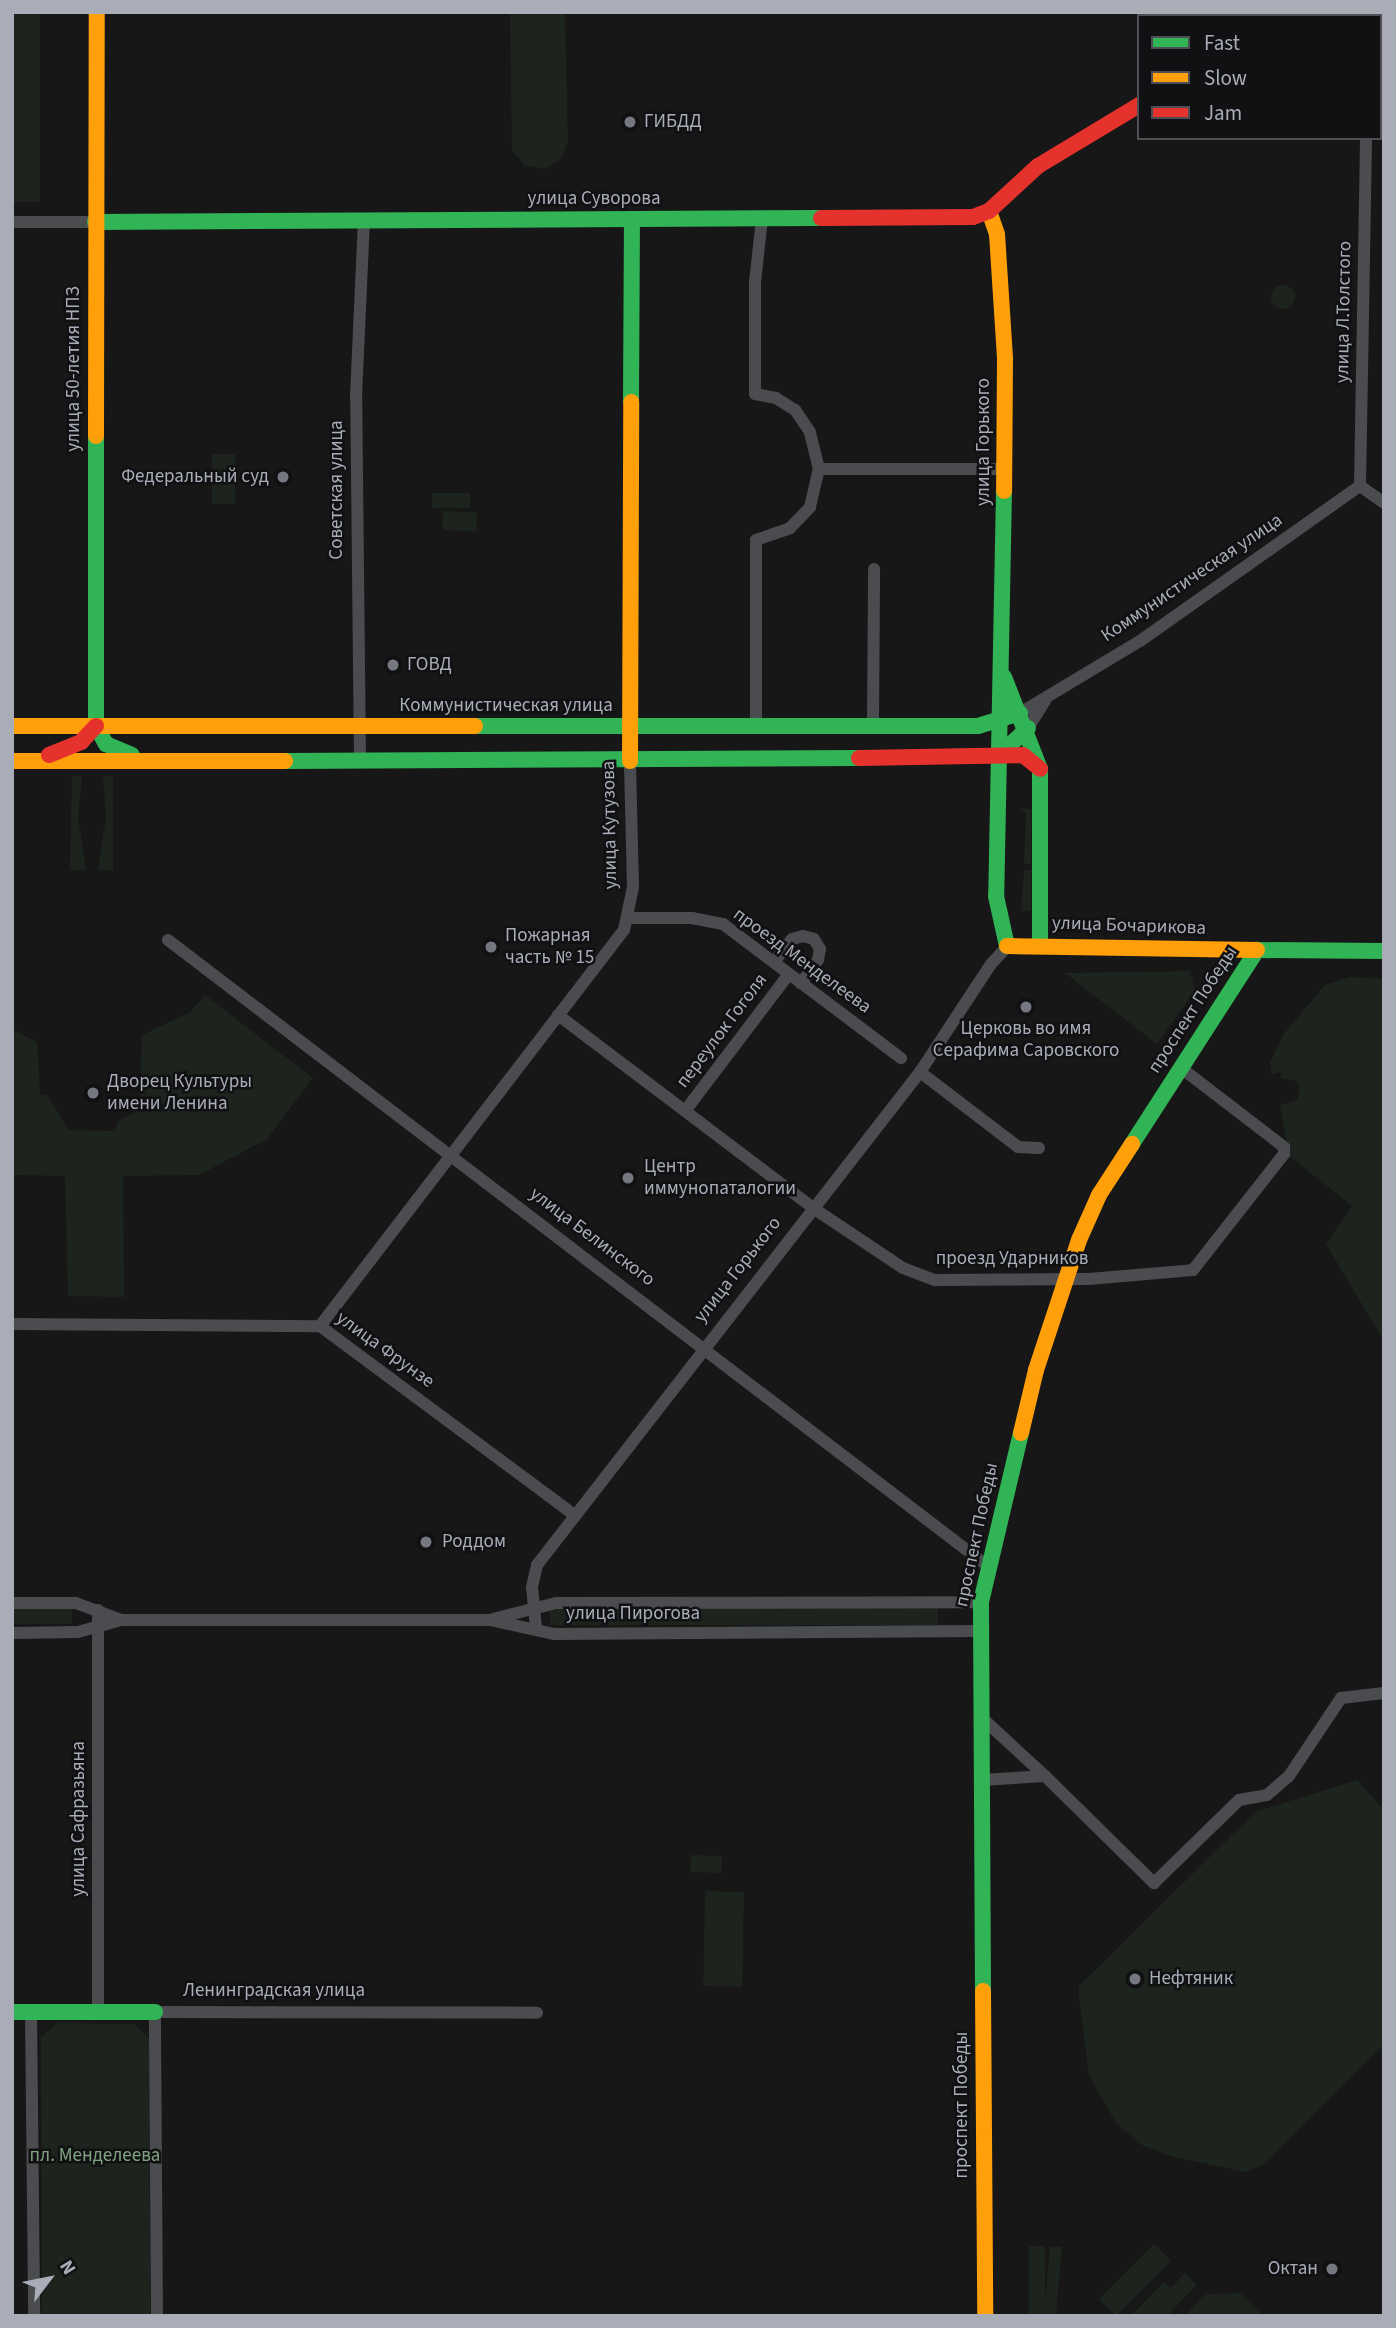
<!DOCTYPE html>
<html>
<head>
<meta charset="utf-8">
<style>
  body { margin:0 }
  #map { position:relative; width:1396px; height:2328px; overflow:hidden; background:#171717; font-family:"Source Sans 3",sans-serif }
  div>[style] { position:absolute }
  .green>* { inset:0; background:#1d241e; transform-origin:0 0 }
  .round { border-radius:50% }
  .street>* { height:12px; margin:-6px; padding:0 6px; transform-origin:6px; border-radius:6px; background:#4b4c50 }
  .fast>* { height:16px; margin:-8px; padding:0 8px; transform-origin:8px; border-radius:8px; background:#30b455 }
  .slow>* { height:16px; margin:-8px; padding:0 8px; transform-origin:8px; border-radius:8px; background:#ff9f0a }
  .jam>* { height:16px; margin:-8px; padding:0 8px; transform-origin:8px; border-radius:8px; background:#e5322d }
  .dots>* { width:19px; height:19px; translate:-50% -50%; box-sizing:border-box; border:4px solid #111113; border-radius:50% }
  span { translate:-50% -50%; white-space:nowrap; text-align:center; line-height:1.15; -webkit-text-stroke:5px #111113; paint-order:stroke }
  .poi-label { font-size:19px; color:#a8adb8 }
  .left { translate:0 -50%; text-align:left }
  .right { translate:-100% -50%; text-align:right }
  .street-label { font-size:19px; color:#a8adb8 }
  .park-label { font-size:19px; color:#7fa381 }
  .frame { position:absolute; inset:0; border:14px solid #a8adb8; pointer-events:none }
  .legend { position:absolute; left:1137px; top:14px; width:245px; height:126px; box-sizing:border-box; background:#111113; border:2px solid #4d4f55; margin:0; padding:9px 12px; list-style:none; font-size:21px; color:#a8adb8 }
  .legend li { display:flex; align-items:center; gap:14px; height:35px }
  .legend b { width:35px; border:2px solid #4d4f55 }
  .north { position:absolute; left:14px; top:2244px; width:70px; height:70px; -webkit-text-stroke:5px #111113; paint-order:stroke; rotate:58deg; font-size:19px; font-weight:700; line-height:28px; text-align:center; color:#a8adb8 }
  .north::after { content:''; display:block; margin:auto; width:24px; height:32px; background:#a8adb8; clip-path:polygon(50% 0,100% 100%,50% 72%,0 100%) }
</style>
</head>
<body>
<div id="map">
  <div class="green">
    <div style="left:12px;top:12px;width:28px;height:190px"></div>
    <div style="clip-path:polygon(510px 12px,565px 12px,568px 141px,561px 159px,544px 169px,524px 165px,512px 150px)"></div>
    <div class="round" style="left:1271px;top:285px;width:24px;height:24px"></div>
    <div style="left:212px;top:454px;width:23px;height:50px"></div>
    <div style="left:432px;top:493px;width:38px;height:15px"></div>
    <div style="left:443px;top:511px;width:34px;height:19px;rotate:2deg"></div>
    <div style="clip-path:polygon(72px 776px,82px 776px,78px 817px,86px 870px,70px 870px)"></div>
    <div style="clip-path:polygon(103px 776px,113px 776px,113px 870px,98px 870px,106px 817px)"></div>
    <div style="clip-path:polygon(1020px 809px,1031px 809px,1031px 864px,1024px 864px,1026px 814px)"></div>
    <div style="clip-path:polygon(1024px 870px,1031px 870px,1031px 911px,1021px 911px)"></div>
    <div style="clip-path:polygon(1190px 971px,1195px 990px,1157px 1044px,1065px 973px)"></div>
    <div style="clip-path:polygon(1350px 977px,1384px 979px,1384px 1341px,1326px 1244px,1352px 1206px,1289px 1156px,1280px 1105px,1297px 1100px,1300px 1087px,1295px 1080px,1282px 1079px,1280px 1072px,1272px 1074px,1270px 1063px,1283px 1035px,1325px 985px)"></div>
    <div style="clip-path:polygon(205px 995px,313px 1078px,267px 1139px,199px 1175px,123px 1176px,124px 1297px,68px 1296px,65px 1176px,12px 1175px,12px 1029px,37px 1042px,40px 1094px,47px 1095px,69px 1130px,115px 1131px,118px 1121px,135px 1112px,140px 1102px,142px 1035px,189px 1013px)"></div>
    <div style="left:938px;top:1607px;width:18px;height:388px;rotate:90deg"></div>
    <div style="left:12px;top:1609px;width:60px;height:15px"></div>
    <div style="clip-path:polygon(1357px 1780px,1384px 1810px,1384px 2044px,1264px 2165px,1245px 2172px,1170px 2156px,1142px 2145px,1116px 2123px,1089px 2075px,1078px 1987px,1255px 1812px)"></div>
    <div style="left:691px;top:1855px;width:31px;height:17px;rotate:2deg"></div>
    <div style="left:705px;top:1891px;width:39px;height:95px;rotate:1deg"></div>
    <div style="clip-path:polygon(57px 2023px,135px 2024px,149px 2039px,150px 2316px,42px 2316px,41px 2037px)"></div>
    <div style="left:1154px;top:2244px;width:24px;height:78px;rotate:45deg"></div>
    <div style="left:1029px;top:2246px;width:16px;height:70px"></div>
    <div style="left:1050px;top:2246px;width:12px;height:70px;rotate:5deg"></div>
    <div style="clip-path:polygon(1185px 2273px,1197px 2285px,1167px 2316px,1131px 2316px,1164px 2282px,1171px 2288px)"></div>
    <div style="clip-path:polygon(1240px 2293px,1263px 2316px,1184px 2316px,1207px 2294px)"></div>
  </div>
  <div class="street">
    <div style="left:1318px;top:12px;width:4px;rotate:63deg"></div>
    <div style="left:12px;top:222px;width:83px"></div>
    <div style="left:819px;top:469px;width:186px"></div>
    <div style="left:1360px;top:486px;width:348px;rotate:-89deg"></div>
    <div style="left:1360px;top:486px;width:29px;rotate:35deg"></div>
    <div style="left:1020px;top:713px;width:140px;rotate:-31deg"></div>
    <div style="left:1140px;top:641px;width:269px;rotate:-35.2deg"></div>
    <div style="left:873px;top:724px;width:155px;rotate:-89.6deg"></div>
    <div style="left:756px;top:727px;width:187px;rotate:-90deg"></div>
    <div style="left:756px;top:540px;width:36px;rotate:-19deg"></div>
    <div style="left:790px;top:528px;width:29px;rotate:-46deg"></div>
    <div style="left:810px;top:507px;width:39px;rotate:-77deg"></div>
    <div style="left:819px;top:469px;width:38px;rotate:-104deg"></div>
    <div style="left:810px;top:432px;width:27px;rotate:-124deg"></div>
    <div style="left:795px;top:410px;width:22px;rotate:-148deg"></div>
    <div style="left:776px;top:398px;width:21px;rotate:-169deg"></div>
    <div style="left:755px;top:394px;width:112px;rotate:-90deg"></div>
    <div style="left:755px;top:282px;width:63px;rotate:-83.7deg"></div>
    <div style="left:1028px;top:728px;width:32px;rotate:-58deg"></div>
    <div style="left:360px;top:760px;width:364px;rotate:-90.6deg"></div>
    <div style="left:356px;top:396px;width:177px;rotate:-87.4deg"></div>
    <div style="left:628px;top:918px;width:64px"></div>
    <div style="left:692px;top:918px;width:32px;rotate:11deg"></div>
    <div style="left:723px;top:924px;width:223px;rotate:37deg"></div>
    <div style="left:168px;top:940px;width:1033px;rotate:37.37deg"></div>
    <div style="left:774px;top:962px;width:29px;rotate:-52deg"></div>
    <div style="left:792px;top:939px;width:11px;rotate:-15deg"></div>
    <div style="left:803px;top:936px;width:11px;rotate:15deg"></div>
    <div style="left:814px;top:939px;width:12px;rotate:59deg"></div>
    <div style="left:820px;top:949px;width:11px;rotate:100deg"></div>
    <div style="left:818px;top:960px;width:29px;rotate:126deg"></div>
    <div style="left:558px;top:1015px;width:320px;rotate:37.1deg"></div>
    <div style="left:813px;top:1208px;width:108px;rotate:33.7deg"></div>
    <div style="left:903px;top:1268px;width:34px;rotate:21deg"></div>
    <div style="left:935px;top:1280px;width:154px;rotate:-0.4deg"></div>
    <div style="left:1089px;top:1279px;width:104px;rotate:-4.9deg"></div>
    <div style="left:1193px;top:1270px;width:147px;rotate:-51.9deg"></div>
    <div style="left:1284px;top:1154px;width:7px;rotate:-90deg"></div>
    <div style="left:1284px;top:1147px;width:130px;rotate:-142.5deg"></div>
    <div style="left:920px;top:1072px;width:123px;rotate:37.4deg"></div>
    <div style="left:1018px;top:1147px;width:21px;rotate:3deg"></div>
    <div style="left:685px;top:1111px;width:172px;rotate:-52.8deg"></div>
    <div style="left:12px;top:1324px;width:308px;rotate:0.4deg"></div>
    <div style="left:320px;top:1326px;width:315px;rotate:36.6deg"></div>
    <div style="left:320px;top:1326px;width:499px;rotate:-52.5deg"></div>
    <div style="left:624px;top:930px;width:44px;rotate:-78.2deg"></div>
    <div style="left:633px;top:887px;width:126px;rotate:-91.4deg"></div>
    <div style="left:12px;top:1603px;width:64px"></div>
    <div style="left:76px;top:1603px;width:48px;rotate:20.7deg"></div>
    <div style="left:98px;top:1610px;width:402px;rotate:90deg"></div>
    <div style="left:493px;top:1619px;width:65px;rotate:-14.3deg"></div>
    <div style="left:556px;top:1603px;width:425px;rotate:-0.1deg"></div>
    <div style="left:536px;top:1628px;width:41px;rotate:-95.6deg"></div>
    <div style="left:532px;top:1587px;width:23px;rotate:-77deg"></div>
    <div style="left:537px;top:1565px;width:624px;rotate:-52.16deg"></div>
    <div style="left:920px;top:1072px;width:129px;rotate:-56.7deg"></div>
    <div style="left:991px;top:964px;width:23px;rotate:-47deg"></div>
    <div style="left:12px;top:1633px;width:66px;rotate:-0.9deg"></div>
    <div style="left:78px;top:1632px;width:45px;rotate:-15.6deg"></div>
    <div style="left:121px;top:1620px;width:369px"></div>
    <div style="left:490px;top:1620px;width:66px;rotate:12.3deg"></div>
    <div style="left:554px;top:1634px;width:425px;rotate:-0.4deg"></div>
    <div style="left:981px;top:1717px;width:87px;rotate:42.7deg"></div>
    <div style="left:981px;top:1780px;width:64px;rotate:-3.6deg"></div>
    <div style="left:1045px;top:1776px;width:153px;rotate:44.5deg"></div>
    <div style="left:1154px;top:1883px;width:119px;rotate:-44.3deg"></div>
    <div style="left:1239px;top:1800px;width:28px;rotate:-10deg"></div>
    <div style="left:1267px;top:1795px;width:29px;rotate:-41deg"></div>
    <div style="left:1289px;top:1776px;width:94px;rotate:-56.3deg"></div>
    <div style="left:1341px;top:1698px;width:43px;rotate:-6.6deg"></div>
    <div style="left:31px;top:2012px;width:304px;rotate:89.4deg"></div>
    <div style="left:157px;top:2316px;width:304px;rotate:-90.4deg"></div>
    <div style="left:155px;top:2012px;width:382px;rotate:0.1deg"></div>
  </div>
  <div class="fast">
    <div style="left:1283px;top:16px;width:6px;rotate:-39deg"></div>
    <div style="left:95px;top:222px;width:726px;rotate:-0.32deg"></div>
    <div style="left:631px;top:402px;width:182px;rotate:-89.7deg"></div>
    <div style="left:96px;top:436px;width:290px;rotate:90deg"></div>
    <div style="left:96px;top:726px;width:21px;rotate:61deg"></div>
    <div style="left:106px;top:744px;width:28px;rotate:23deg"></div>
    <div style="left:1004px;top:491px;width:405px;rotate:91.1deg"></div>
    <div style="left:996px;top:896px;width:51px;rotate:77.6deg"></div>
    <div style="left:1004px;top:677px;width:99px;rotate:68.6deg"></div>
    <div style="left:1040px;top:769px;width:175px;rotate:90deg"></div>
    <div style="left:475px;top:726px;width:503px"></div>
    <div style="left:978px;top:726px;width:44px;rotate:-17.2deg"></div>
    <div style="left:998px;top:756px;width:41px;rotate:-43deg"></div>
    <div style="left:285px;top:761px;width:574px;rotate:-0.3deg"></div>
    <div style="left:1132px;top:1144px;width:231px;rotate:-57.2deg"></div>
    <div style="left:1257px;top:950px;width:127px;rotate:0.5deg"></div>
    <div style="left:983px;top:1991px;width:389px;rotate:-90.3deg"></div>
    <div style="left:981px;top:1602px;width:174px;rotate:-76.7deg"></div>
    <div style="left:12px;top:2012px;width:143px"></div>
  </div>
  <div class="slow">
    <div style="left:989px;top:211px;width:24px;rotate:71deg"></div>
    <div style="left:997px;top:234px;width:125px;rotate:86.3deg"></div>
    <div style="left:1005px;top:359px;width:132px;rotate:90.4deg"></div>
    <div style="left:96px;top:436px;width:424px;rotate:-89.9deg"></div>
    <div style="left:12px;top:726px;width:463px"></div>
    <div style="left:12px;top:761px;width:273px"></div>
    <div style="left:630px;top:761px;width:359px;rotate:-89.8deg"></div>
    <div style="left:1007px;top:946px;width:250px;rotate:0.9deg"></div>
    <div style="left:1021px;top:1433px;width:65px;rotate:-76.6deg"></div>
    <div style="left:1036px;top:1370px;width:137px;rotate:-71.7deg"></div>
    <div style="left:1079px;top:1240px;width:49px;rotate:-66deg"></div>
    <div style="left:1099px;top:1195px;width:61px;rotate:-57.1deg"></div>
    <div style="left:983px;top:1991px;width:325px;rotate:89.6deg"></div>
  </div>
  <div class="jam">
    <div style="left:821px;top:218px;width:152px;rotate:-0.4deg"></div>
    <div style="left:973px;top:217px;width:17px;rotate:-21deg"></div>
    <div style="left:989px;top:211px;width:67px;rotate:-42.6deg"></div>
    <div style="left:1038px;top:166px;width:118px;rotate:-31.1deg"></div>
    <div style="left:49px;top:755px;width:35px;rotate:-22deg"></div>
    <div style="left:81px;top:742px;width:22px;rotate:-47deg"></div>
    <div style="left:859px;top:758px;width:164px;rotate:-1deg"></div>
    <div style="left:1023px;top:755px;width:22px;rotate:39deg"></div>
  </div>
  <div class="dots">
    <div style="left:630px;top:122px;background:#757880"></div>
    <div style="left:283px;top:477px;background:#757880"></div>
    <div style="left:393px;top:665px;background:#757880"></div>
    <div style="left:491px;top:947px;background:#757880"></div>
    <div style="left:1026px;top:1007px;background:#757880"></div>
    <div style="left:93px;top:1093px;background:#757880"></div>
    <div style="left:628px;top:1178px;background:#757880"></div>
    <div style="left:426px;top:1542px;background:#757880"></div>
    <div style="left:1135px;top:1979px;background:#757880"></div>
    <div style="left:1332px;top:2269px;background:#757880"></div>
  </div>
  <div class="poi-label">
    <span class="left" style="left:644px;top:122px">ГИБДД</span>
    <span class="right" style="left:269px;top:477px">Федеральный суд</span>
    <span class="left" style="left:407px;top:665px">ГОВД</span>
    <span class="left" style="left:505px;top:947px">Пожарная<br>часть № 15</span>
    <span style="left:1026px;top:1040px">Церковь во имя<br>Серафима Саровского</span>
    <span class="left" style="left:107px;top:1093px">Дворец Культуры<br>имени Ленина</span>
    <span class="left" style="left:644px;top:1178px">Центр<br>иммунопаталогии</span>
    <span class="left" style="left:442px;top:1542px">Роддом</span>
    <span class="left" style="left:1149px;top:1979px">Нефтяник</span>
    <span class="right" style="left:1318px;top:2269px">Октан</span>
  </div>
  <div class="street-label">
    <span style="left:594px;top:199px">улица Суворова</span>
    <span style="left:1344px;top:312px;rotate:-89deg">улица Л.Толстого</span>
    <span style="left:74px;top:369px;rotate:-90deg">улица 50-летия НПЗ</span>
    <span style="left:984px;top:442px;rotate:-90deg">улица Горького</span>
    <span style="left:337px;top:490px;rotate:-90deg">Советская улица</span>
    <span style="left:1192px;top:578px;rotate:-34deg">Коммунистическая улица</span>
    <span style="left:506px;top:706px">Коммунистическая улица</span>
    <span style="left:610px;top:825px;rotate:-91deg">улица Кутузова</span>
    <span style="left:1129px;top:926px;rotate:2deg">улица Бочарикова</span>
    <span style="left:802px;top:961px;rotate:36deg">проезд Менделеева</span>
    <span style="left:1193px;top:1010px;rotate:-57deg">проспект Победы</span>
    <span style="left:722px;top:1031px;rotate:-53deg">переулок Гоголя</span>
    <span style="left:592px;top:1237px;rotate:37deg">улица Белинского</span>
    <span style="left:1012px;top:1259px">проезд Ударников</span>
    <span style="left:738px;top:1270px;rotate:-52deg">улица Горького</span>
    <span style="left:385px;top:1350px;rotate:36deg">улица Фрунзе</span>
    <span style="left:977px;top:1535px;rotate:-78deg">проспект Победы</span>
    <span style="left:633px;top:1614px">улица Пирогова</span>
    <span style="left:79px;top:1819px;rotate:-90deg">улица Сафразьяна</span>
    <span style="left:274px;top:1991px">Ленинградская улица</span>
    <span style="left:962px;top:2105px;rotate:-90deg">проспект Победы</span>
  </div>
  <div class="park-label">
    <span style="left:95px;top:2156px">пл. Менделеева</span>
  </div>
  <div class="frame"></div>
  <ul class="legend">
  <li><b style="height:9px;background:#30b455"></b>Fast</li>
  <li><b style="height:9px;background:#ff9f0a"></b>Slow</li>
  <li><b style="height:9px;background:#e5322d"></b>Jam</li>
  </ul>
  <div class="north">N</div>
</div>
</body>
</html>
